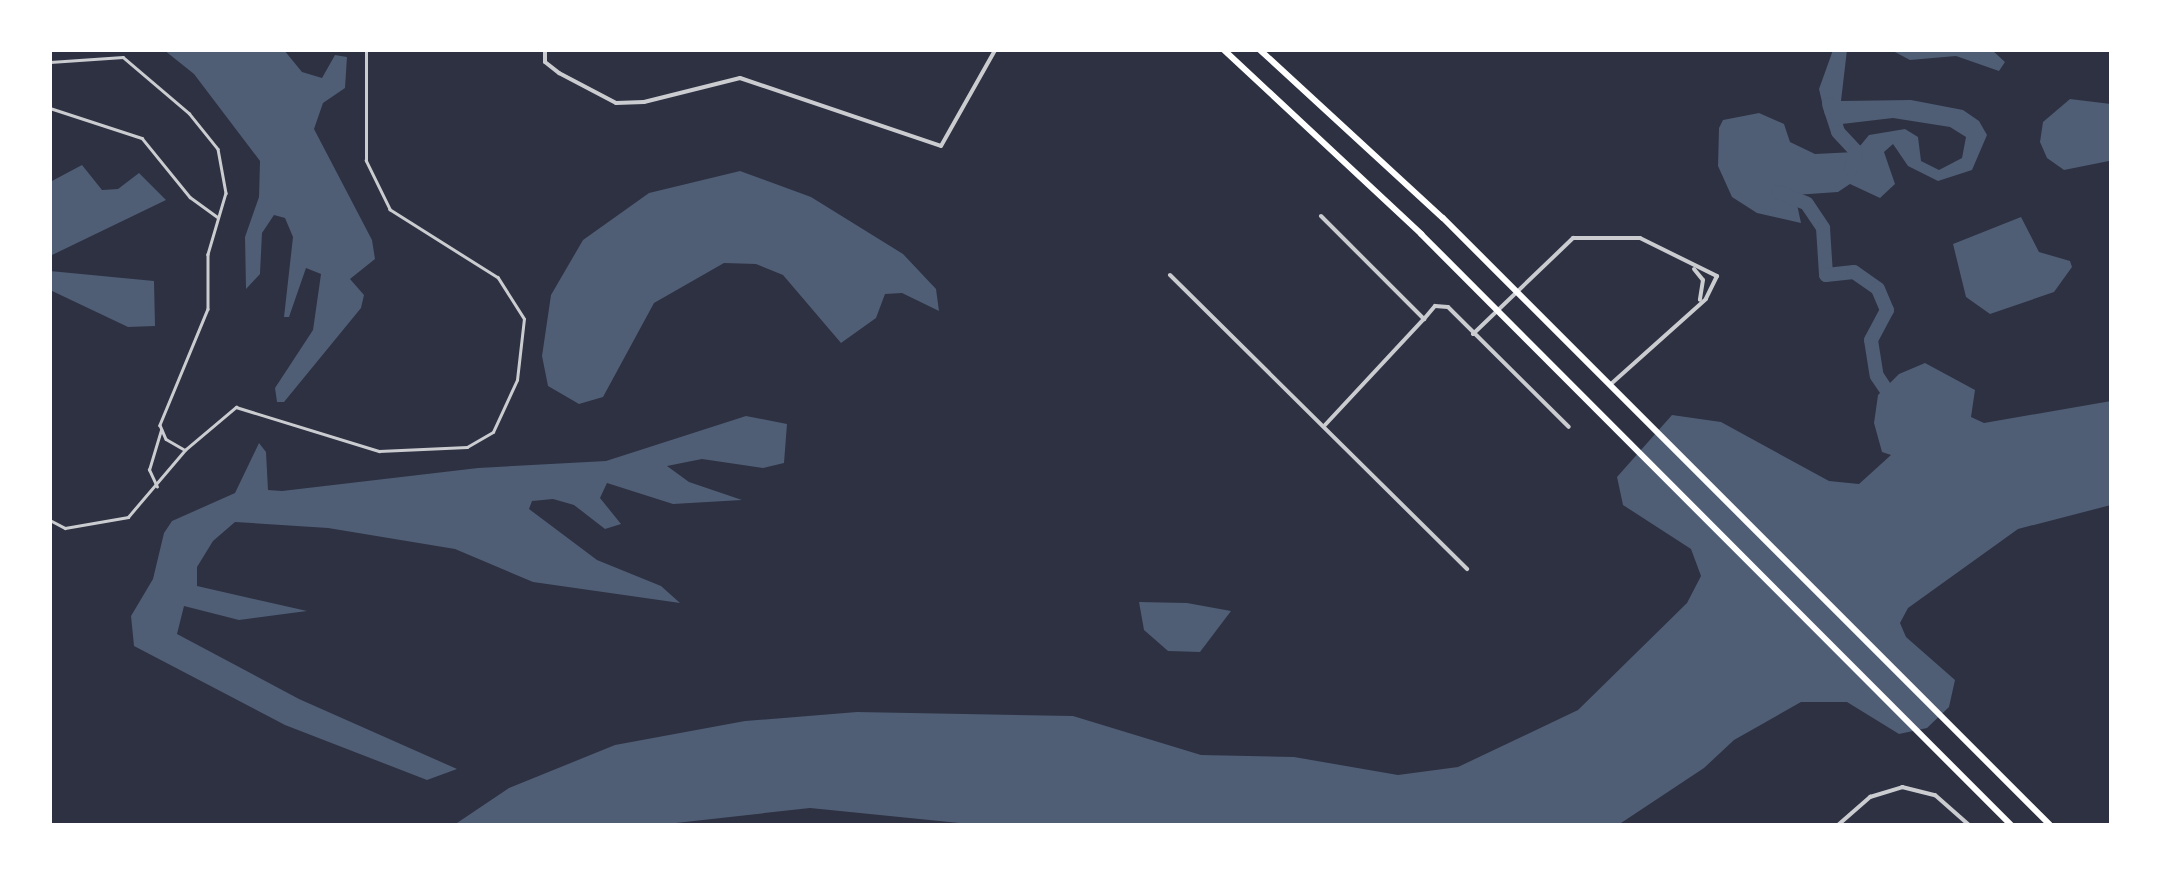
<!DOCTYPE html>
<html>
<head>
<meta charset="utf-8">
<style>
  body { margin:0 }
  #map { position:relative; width:2161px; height:875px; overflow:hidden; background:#2d3142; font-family:"IBM Plex Sans",sans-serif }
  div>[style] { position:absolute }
  .water>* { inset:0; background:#4f5d75 }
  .river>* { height:14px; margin:-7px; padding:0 7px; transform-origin:7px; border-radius:7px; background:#4f5d75 }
  .service>* { height:2.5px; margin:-1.25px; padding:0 1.25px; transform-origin:1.25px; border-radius:1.25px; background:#caccd0 }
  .minor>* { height:4px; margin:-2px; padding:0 2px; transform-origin:2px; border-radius:2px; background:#caccd0 }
  .trunk>* { height:6px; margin:-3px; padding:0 3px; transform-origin:3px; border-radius:3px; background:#fff }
  span { translate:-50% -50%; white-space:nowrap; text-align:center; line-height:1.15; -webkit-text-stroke:8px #fff; paint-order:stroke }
  .frame { position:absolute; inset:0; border:52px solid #fff; pointer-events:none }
</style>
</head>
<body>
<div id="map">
  <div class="water">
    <div style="clip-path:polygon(164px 50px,284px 50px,302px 72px,322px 78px,335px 55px,347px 57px,345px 88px,323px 103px,314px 129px,372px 240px,375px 259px,350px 279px,364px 295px,361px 308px,284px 402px,277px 402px,275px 388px,313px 330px,321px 274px,306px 268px,289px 317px,284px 317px,293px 237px,285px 218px,274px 215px,262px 233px,260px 274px,246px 289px,245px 237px,259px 197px,260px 161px,194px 74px)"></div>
    <div style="clip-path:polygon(1833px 50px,1847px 50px,1841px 101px,1911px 100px,1963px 110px,1979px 121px,1987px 135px,1972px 170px,1938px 181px,1908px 166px,1893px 144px,1884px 152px,1895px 184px,1880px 198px,1850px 184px,1838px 192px,1795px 195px,1801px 223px,1757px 213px,1732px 197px,1718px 166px,1719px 128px,1723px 120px,1759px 113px,1784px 124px,1790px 142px,1815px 154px,1855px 152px,1869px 135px,1905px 129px,1918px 137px,1921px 161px,1939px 170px,1962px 158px,1966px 137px,1950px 127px,1893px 118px,1842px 124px,1825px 115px,1819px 89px)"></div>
    <div style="clip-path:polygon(1992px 50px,2005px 62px,1999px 71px,1956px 56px,1910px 60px,1893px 51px)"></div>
    <div style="clip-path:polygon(2070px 99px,2111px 104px,2109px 161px,2064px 170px,2047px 158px,2040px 142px,2043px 122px)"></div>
    <div style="clip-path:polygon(82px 165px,102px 190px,118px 189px,139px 173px,166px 200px,50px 256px,50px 182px)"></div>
    <div style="clip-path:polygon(740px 171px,811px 197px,903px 254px,936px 289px,939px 311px,902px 293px,885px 294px,876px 318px,841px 343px,783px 275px,756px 264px,724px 263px,654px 303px,603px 397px,579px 404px,548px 386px,542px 356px,551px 295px,583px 240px,649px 193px)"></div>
    <div style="clip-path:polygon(2021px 217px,2039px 252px,2070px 261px,2072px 267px,2054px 292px,1990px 314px,1966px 297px,1953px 244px)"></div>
    <div style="clip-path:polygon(50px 271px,154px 281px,155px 326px,128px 327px,50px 290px)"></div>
    <div style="clip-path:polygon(1925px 363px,1975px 390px,1971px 417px,1984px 423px,2111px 401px,2111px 505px,2018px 529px,1908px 608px,1900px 623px,1906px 637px,1955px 680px,1949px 707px,1927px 728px,1899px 734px,1847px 702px,1801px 702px,1734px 740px,1704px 768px,1618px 825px,979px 825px,810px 808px,658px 825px,454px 825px,509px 788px,615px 745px,745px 721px,857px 712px,1073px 716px,1201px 755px,1294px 757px,1398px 775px,1458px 767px,1578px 710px,1687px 603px,1701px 576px,1691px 549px,1623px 505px,1617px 477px,1672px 415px,1721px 422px,1829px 481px,1859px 484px,1891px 455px,1882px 452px,1874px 423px,1878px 395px,1899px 374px)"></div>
    <div style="clip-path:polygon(746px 416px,787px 424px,784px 463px,763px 468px,702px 459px,667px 466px,689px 482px,742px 500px,673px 504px,607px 483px,600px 498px,621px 524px,605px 529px,574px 505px,553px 499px,532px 501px,529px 509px,597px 560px,661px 586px,680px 603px,533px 582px,455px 549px,328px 528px,235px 522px,213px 541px,197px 567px,197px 586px,307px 611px,239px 620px,184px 606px,177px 634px,299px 699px,457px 769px,427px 780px,285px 725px,134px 646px,131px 616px,153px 579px,164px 533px,172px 521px,235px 493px,259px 443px,266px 452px,268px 490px,282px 491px,478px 468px,606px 461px)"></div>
    <div style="clip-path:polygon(1139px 602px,1187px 603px,1231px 611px,1200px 652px,1168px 651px,1144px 630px)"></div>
  </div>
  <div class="river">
    <div style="left:1829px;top:104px;width:29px;rotate:72deg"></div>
    <div style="left:1838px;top:132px;width:26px;rotate:47deg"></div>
    <div style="left:1856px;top:151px;width:19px;rotate:106deg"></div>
    <div style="left:1778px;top:192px;width:31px;rotate:22deg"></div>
    <div style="left:1807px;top:204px;width:29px;rotate:56deg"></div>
    <div style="left:1823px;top:228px;width:47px;rotate:86.3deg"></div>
    <div style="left:1826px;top:275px;width:28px;rotate:-6deg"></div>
    <div style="left:1854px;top:272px;width:29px;rotate:35deg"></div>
    <div style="left:1878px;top:289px;width:23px;rotate:67deg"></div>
    <div style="left:1887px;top:310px;width:34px;rotate:118deg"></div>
    <div style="left:1871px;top:340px;width:36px;rotate:81deg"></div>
    <div style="left:1877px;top:376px;width:30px;rotate:56deg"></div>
  </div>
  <div class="service">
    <div style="left:50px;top:62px;width:73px;rotate:-3.9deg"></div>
    <div style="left:123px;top:57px;width:87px;rotate:40.3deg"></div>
    <div style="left:189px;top:113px;width:46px;rotate:51.1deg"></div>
    <div style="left:218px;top:149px;width:45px;rotate:79.7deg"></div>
    <div style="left:226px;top:193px;width:64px;rotate:106.4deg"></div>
    <div style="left:208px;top:254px;width:55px;rotate:90deg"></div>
    <div style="left:208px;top:309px;width:126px;rotate:112.5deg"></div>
    <div style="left:160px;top:425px;width:15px;rotate:67deg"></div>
    <div style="left:166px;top:439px;width:20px;rotate:30deg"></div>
    <div style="left:50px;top:108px;width:97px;rotate:18.1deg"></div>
    <div style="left:142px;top:138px;width:76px;rotate:50.9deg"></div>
    <div style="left:190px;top:197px;width:34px;rotate:36deg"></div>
    <div style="left:157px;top:487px;width:19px;rotate:-115deg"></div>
    <div style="left:149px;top:470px;width:42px;rotate:-73.3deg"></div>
    <div style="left:50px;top:520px;width:17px;rotate:28deg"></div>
    <div style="left:65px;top:528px;width:64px;rotate:-9.9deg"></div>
    <div style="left:128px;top:517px;width:88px;rotate:-49.6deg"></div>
    <div style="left:185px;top:450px;width:67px;rotate:-40.1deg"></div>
    <div style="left:236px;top:407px;width:150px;rotate:17.1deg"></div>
    <div style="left:379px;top:451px;width:88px;rotate:-2.6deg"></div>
    <div style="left:467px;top:447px;width:30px;rotate:-30deg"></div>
    <div style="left:493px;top:432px;width:57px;rotate:-65.2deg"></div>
    <div style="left:517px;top:380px;width:61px;rotate:-83.5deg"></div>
    <div style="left:524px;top:319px;width:49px;rotate:-122.4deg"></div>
    <div style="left:498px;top:278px;width:128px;rotate:-147.8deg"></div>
    <div style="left:390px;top:210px;width:55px;rotate:-116.1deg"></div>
    <div style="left:366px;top:161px;width:111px;rotate:-90deg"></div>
  </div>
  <div class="minor">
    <div style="left:545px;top:50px;width:12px;rotate:90deg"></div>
    <div style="left:545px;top:62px;width:18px;rotate:38deg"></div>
    <div style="left:559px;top:73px;width:64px;rotate:27.8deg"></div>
    <div style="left:616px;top:103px;width:28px;rotate:-2deg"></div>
    <div style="left:644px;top:102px;width:99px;rotate:-14deg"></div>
    <div style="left:740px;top:78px;width:212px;rotate:18.7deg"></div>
    <div style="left:941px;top:146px;width:110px;rotate:-60.6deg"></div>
    <div style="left:1321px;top:216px;width:146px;rotate:45deg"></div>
    <div style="left:1424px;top:319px;width:17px;rotate:-50deg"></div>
    <div style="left:1435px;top:306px;width:13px;rotate:4deg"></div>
    <div style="left:1448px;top:307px;width:170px;rotate:44.8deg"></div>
    <div style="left:1694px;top:269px;width:14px;rotate:51deg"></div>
    <div style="left:1703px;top:280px;width:20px;rotate:99deg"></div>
    <div style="left:1170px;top:275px;width:418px;rotate:44.7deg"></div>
    <div style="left:1473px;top:334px;width:139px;rotate:-43.8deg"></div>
    <div style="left:1573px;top:238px;width:67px"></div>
    <div style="left:1640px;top:238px;width:86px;rotate:26.3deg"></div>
    <div style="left:1717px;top:276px;width:25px;rotate:116deg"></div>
    <div style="left:1706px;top:299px;width:126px;rotate:138.2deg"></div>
    <div style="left:1325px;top:425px;width:145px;rotate:-47deg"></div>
    <div style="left:1838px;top:825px;width:43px;rotate:-41.2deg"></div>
    <div style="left:1870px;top:797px;width:34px;rotate:-17deg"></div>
    <div style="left:1902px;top:787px;width:34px;rotate:14deg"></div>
    <div style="left:1935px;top:795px;width:45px;rotate:41.4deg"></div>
  </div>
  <div class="trunk">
    <div style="left:1224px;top:50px;width:270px;rotate:43deg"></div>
    <div style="left:1421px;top:234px;width:835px;rotate:45.05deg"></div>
    <div style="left:1260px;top:50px;width:248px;rotate:42.6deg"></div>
    <div style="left:1443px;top:218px;width:858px;rotate:45deg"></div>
  </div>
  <div class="frame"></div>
</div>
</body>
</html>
